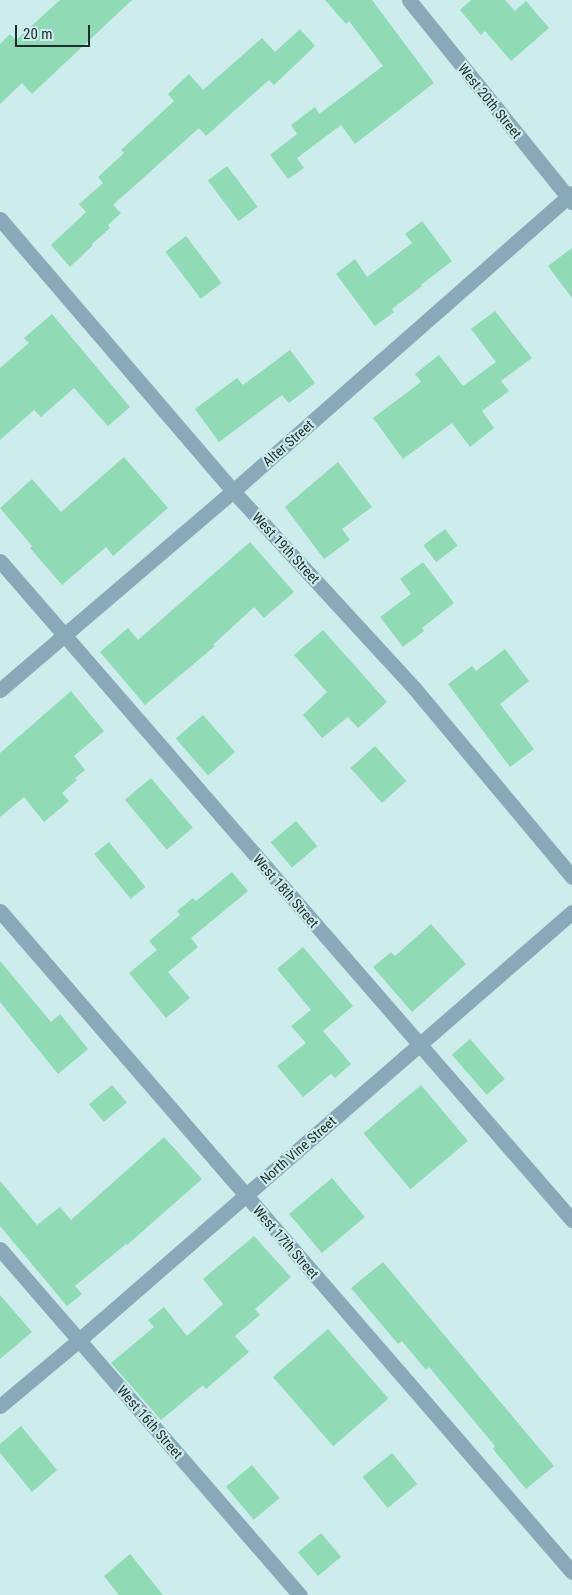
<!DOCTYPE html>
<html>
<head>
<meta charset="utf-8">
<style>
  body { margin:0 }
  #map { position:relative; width:572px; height:1595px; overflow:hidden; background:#ccedec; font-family:"Roboto Condensed",sans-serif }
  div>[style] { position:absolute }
  .building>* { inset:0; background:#90dab5; transform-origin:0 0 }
  .street>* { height:15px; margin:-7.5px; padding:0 7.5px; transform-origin:7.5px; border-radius:7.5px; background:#8aa9b8 }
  span { translate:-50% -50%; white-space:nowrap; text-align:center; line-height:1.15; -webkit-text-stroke:4px #ccedec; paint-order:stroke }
  .street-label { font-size:14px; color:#212d2d }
  .scale { position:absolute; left:15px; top:25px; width:75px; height:22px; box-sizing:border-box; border:2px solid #212d2d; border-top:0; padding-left:6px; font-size:15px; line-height:18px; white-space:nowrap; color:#212d2d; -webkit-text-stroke:4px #ccedec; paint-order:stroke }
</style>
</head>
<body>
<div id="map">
  <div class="building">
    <div style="clip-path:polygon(60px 0,132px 0,32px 94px,22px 83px,0 104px,0 44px,10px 34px,16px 40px)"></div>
    <div style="clip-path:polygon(325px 0,372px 0,434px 83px,355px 144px,341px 125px,297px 158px,304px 168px,288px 179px,270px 155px,297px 134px,291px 125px,315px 107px,319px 114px,383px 66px,349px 21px,346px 24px)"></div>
    <div style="clip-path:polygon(471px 0,505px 0,515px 11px,526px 1px,549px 28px,511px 61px,485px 31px,481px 35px,460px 10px)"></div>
    <div style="clip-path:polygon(300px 29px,315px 46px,274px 85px,269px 80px,206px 136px,199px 128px,113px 205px,121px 213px,108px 225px,110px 228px,92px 244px,93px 245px,70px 267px,51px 245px,86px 212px,79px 204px,103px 183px,98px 177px,124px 153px,121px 150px,174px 101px,168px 94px,189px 74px,203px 90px,262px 38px,275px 52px)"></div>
    <div style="left:227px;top:166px;width:51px;height:24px;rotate:53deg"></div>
    <div style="clip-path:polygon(422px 221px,452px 261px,421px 285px,422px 286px,392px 309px,394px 312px,375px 326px,336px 274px,355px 259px,367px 277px,412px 243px,405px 234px)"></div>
    <div style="left:186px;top:236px;width:59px;height:26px;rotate:53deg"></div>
    <div style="clip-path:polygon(572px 248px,572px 298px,548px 266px)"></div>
    <div style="clip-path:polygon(495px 311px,532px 358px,501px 381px,509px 391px,482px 411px,494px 428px,470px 447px,452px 423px,403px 459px,373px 418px,421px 382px,415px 374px,439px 355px,463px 386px,496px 362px,471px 329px)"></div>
    <div style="clip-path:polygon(52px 314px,130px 407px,108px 426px,74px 388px,41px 417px,34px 410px,0 440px,0 368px,29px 343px,24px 338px)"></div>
    <div style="clip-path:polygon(290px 350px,315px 383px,289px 403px,282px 395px,219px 442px,195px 409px,237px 378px,243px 385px)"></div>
    <div style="clip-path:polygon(124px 457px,168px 508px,113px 556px,106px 547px,62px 585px,30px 548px,32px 546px,0 508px,32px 479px,61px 512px)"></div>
    <div style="clip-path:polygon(338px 462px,372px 507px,342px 529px,350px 540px,324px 559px,285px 507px)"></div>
    <div style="left:445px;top:529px;width:21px;height:27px;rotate:53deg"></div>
    <div style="clip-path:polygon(250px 542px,294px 592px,264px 618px,254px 607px,213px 645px,215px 646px,145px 705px,100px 652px,128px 628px,138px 640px)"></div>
    <div style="clip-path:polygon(423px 562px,454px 603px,422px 628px,424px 631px,403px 647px,380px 617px,411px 594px,400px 579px)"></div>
    <div style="clip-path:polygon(323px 630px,387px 702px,358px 728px,348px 717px,322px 738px,303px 715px,327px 692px,294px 655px)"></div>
    <div style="clip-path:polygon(505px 649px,529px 681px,500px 704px,534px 749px,510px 767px,448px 684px,472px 666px,476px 671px)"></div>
    <div style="clip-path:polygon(71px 691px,104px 731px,74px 756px,85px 770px,75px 778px,77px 780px,62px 793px,69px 801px,44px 822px,24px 797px,0 817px,0 753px)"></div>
    <div style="left:203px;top:715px;width:49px;height:36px;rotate:49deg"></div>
    <div style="left:375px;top:746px;width:47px;height:33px;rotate:48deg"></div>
    <div style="left:151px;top:778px;width:65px;height:34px;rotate:50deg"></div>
    <div style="left:296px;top:821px;width:33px;height:33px;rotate:50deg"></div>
    <div style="left:109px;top:842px;width:58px;height:19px;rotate:51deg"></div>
    <div style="clip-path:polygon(232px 872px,248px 891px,191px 938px,198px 947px,168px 972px,190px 998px,166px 1018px,129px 973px,157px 950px,149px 941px,180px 915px,177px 911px,193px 898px,196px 901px)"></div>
    <div style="clip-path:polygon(431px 924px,466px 964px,412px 1012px,373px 967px,391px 952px,395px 956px)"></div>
    <div style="clip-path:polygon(303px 947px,353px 1006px,323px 1031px,351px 1064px,335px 1078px,331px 1074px,303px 1097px,277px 1066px,306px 1043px,291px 1026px,311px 1010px,277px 969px)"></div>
    <div style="clip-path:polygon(0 961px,51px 1022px,60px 1014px,88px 1049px,58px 1074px,0 1002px)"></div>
    <div style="left:470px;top:1039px;width:53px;height:24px;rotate:49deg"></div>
    <div style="left:112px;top:1085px;width:23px;height:30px;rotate:50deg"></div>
    <div style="left:421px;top:1085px;width:73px;height:75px;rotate:50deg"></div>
    <div style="clip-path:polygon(164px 1137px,202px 1179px,127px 1245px,126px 1244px,75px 1286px,82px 1294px,67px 1306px,0 1226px,0 1181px,37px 1225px,60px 1207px,71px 1220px)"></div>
    <div style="left:332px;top:1178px;width:51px;height:56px;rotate:50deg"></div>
    <div style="clip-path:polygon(254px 1236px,291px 1277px,255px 1309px,260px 1315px,235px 1336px,249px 1352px,206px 1389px,203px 1385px,161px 1420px,111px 1363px,154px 1327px,148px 1320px,164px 1307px,187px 1336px,223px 1304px,203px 1279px)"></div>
    <div style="clip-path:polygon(383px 1262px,554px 1466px,526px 1489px,493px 1449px,495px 1446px,429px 1367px,426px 1370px,402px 1341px,398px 1344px,351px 1288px)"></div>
    <div style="clip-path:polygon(0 1295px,32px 1332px,0 1359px)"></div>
    <div style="left:328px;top:1329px;width:92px;height:73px;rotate:49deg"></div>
    <div style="clip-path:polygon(21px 1426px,57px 1470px,32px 1492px,0 1453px,0 1444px)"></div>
    <div style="left:392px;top:1453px;width:40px;height:38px;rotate:51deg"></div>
    <div style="left:252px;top:1465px;width:43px;height:34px;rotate:50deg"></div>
    <div style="left:321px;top:1533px;width:31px;height:30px;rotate:50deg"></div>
    <div style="clip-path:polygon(130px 1554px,163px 1595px,119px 1595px,104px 1576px)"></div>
  </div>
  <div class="street">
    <div style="left:409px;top:0;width:260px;rotate:51.1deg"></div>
    <div style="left:0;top:219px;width:358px;rotate:49.4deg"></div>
    <div style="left:233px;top:491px;width:269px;rotate:47.4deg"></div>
    <div style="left:415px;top:689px;width:245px;rotate:50.1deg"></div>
    <div style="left:0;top:561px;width:873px;rotate:49.04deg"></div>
    <div style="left:0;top:690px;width:306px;rotate:-40.5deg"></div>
    <div style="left:233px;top:491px;width:451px;rotate:-41.3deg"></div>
    <div style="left:0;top:911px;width:874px;rotate:49.13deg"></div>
    <div style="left:0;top:1249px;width:458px;rotate:49.1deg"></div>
    <div style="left:0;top:1406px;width:103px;rotate:-39.9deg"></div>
    <div style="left:79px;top:1340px;width:653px;rotate:-40.96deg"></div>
  </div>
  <div class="street-label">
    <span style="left:490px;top:101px;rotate:51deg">West 20th Street</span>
    <span style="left:288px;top:443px;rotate:-41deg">Alter Street</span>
    <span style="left:286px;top:548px;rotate:47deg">West 19th Street</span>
    <span style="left:286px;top:891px;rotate:49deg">West 18th Street</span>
    <span style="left:298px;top:1150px;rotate:-41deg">North Vine Street</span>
    <span style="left:286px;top:1242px;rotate:49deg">West 17th Street</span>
    <span style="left:150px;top:1422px;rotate:49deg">West 16th Street</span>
  </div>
  <div class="scale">20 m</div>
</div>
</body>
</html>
